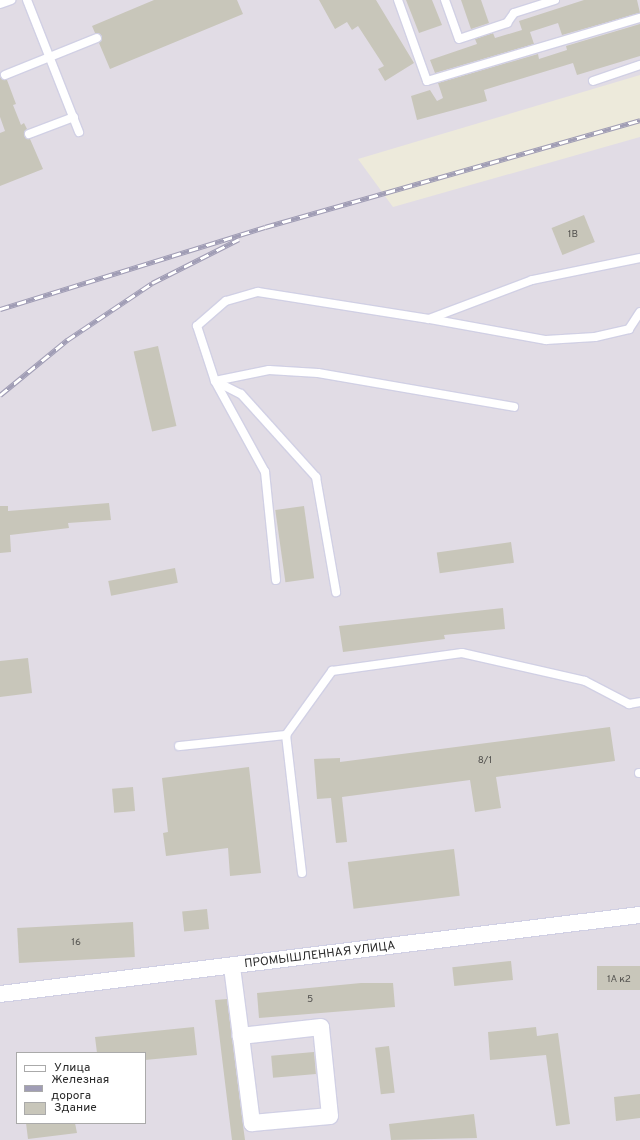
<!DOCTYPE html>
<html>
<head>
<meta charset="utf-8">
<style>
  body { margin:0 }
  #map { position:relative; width:640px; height:1140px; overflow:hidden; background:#edeadb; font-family:Overpass,sans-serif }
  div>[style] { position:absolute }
  .industrial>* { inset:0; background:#e1dce5 }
  .building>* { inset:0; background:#c8c6ba; transform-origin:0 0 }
  .roads { filter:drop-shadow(1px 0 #d1d0e4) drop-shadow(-1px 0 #d1d0e4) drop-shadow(0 1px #d1d0e4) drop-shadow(0 -1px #d1d0e4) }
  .lane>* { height:8px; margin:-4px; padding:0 4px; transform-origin:4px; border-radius:4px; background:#fff }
  .street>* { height:16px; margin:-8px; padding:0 8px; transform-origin:8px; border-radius:8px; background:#fff }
  .rail>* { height:4.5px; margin-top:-2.25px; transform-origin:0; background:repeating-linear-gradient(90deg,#fff 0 9px,#a09db5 0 18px); box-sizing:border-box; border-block:1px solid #a09db5 }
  span { translate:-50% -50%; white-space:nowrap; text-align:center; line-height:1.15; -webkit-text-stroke:3px #fff; paint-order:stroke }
  .number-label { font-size:10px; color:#52514e }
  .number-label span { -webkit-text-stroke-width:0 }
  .street-label { font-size:12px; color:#2a2a2a }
  .legend { position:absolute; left:16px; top:1052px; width:130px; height:72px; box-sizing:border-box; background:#fff; border:1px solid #aaa; margin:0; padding:5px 7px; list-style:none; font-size:12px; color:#2a2a2a }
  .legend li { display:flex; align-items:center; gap:8px; height:20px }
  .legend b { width:20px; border:1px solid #aaa }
</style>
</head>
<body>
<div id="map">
  <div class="industrial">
    <div style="clip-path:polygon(evenodd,0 0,640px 0,640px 75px,358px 159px,393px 207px,640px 137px,640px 1140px,0 1140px,0 0,17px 1053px,145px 1053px,145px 1123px,17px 1123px,17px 1053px)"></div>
  </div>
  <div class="building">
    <div style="clip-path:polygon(154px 0,237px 0,243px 14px,110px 69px,99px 43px,102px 36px,95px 33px,92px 26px)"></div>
    <div style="clip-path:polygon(319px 0,376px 0,414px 63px,385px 81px,378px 69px,384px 66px,358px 26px,352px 30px,347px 22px,335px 29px)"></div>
    <div style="clip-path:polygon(406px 0,432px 0,442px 25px,419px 33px)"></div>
    <div style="clip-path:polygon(461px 0,481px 0,489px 23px,471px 29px)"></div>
    <div style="clip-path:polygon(584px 0,637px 0,640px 13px,562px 35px,558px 23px,530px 32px,534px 44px,435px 73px,430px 60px,477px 44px,475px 39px,493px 33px,495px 38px,522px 30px,519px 21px)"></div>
    <div style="clip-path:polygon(640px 24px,640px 56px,577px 75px,573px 63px,484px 90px,487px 101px,417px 120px,411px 96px,430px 90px,437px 101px,443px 98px,438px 83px,538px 54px,539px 59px,567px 50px,566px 46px)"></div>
    <div style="clip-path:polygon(0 77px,7px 80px,16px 104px,13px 105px,21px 125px,24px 123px,27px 129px,24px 136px,30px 139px,43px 169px,0 186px,0 133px,5px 131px,0 117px)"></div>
    <div style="left:584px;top:215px;width:29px;height:35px;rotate:68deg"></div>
    <div style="left:158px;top:346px;width:82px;height:25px;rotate:77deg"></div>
    <div style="clip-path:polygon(109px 503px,111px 520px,68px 523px,69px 528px,10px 535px,11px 552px,0 553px,0 506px,8px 506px,8px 511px)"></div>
    <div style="left:304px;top:506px;width:73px;height:29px;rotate:82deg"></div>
    <div style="left:511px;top:542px;width:21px;height:75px;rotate:82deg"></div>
    <div style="left:175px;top:568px;width:15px;height:68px;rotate:79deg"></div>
    <div style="clip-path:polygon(503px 608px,505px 629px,444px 635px,445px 639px,343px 652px,339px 626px)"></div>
    <div style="clip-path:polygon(28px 658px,32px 693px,0 697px,0 661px)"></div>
    <div style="clip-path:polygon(610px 727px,615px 761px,496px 777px,501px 808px,475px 812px,470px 780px,342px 797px,347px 842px,336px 843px,331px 798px,317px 799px,314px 759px,340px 758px,340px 762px)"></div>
    <div style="clip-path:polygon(249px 767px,261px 873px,230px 876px,228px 848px,166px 856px,163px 833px,168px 832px,162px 778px)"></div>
    <div style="left:133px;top:787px;width:24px;height:21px;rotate:85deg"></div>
    <div style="left:454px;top:849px;width:47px;height:107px;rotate:83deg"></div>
    <div style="left:207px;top:909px;width:20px;height:25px;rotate:84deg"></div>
    <div style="left:133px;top:922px;width:35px;height:116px;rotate:87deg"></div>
    <div style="left:511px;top:961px;width:19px;height:59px;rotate:84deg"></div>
    <div style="left:640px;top:966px;width:24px;height:43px;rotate:90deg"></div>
    <div style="clip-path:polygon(361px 983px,393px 983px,395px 1007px,259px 1018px,257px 993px)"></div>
    <div style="clip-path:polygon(227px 999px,243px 1125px,245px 1140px,232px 1140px,215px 1000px)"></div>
    <div style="clip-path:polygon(194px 1027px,197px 1055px,145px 1060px,145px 1053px,97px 1053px,95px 1037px)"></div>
    <div style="clip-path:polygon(536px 1027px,537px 1036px,558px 1033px,570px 1124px,556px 1126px,546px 1055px,490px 1060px,488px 1032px)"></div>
    <div style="left:389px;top:1046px;width:47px;height:14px;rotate:83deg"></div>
    <div style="left:314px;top:1052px;width:22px;height:43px;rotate:85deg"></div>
    <div style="clip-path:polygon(640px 1094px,640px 1118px,616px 1121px,614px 1097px)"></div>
    <div style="clip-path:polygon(474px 1114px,477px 1138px,391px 1140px,389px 1124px)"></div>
    <div style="clip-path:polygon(26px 1123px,75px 1123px,77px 1133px,28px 1139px)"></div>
  </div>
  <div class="roads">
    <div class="lane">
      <div style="left:27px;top:0;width:142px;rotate:68.5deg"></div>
      <div style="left:398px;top:0;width:86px;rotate:70.3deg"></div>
      <div style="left:427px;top:81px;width:222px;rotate:-16.5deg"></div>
      <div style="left:445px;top:0;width:41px;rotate:70.3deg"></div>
      <div style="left:459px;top:39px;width:51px;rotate:-18.4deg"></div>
      <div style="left:507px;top:23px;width:12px;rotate:-55deg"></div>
      <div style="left:514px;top:13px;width:43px;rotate:-17.6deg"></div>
      <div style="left:0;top:4px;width:12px;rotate:-20deg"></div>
      <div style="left:5px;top:75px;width:99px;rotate:-21.9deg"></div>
      <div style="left:593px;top:81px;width:50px;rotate:-18.8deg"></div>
      <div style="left:29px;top:134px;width:48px;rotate:-20.7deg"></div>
      <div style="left:430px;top:319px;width:118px;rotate:10.3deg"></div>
      <div style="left:546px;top:340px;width:49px;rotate:-3.5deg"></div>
      <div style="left:595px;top:337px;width:35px;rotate:-13deg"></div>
      <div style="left:629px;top:329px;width:20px;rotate:-57deg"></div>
      <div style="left:215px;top:381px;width:55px;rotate:-11.5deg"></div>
      <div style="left:269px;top:370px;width:49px;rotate:3.5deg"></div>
      <div style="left:318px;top:373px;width:199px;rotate:9.8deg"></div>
      <div style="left:215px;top:381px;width:29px;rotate:27deg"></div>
      <div style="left:241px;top:394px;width:112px;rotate:47.9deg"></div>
      <div style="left:316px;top:477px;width:117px;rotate:80.1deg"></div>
      <div style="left:276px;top:580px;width:109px;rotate:-95.8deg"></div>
      <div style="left:265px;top:472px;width:104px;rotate:-118.8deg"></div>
      <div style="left:215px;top:381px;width:58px;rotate:-108.1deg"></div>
      <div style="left:197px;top:326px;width:38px;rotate:-41deg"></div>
      <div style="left:226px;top:301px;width:33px;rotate:-16deg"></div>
      <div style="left:258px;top:292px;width:173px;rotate:9deg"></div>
      <div style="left:429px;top:319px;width:110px;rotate:-20.7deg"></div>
      <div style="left:532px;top:280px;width:110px;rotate:-11.5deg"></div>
      <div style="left:179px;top:746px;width:108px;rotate:-5.9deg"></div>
      <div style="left:639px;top:773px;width:1px"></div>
      <div style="left:302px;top:873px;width:139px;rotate:-96.6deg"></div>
      <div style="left:286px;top:735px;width:79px;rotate:-54.3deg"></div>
      <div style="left:332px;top:671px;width:131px;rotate:-7.9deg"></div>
      <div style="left:462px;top:653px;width:126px;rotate:12.8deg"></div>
      <div style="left:585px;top:681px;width:50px;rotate:27.6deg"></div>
      <div style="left:629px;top:704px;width:11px;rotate:-10deg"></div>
    </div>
    <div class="street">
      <div style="left:232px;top:967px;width:70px;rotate:82.6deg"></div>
      <div style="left:241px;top:1036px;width:88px;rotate:82.8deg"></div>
      <div style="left:252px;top:1123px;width:78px;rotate:-5.1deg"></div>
      <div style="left:330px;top:1116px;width:89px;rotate:-95.8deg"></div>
      <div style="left:321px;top:1027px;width:81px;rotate:173.6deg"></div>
      <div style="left:0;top:994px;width:645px;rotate:-7.04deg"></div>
    </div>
  </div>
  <div class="rail">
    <div style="left:0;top:309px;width:277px;rotate:-17.2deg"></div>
    <div style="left:265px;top:227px;width:390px;rotate:-15.9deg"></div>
    <div style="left:0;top:395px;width:87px;rotate:-39.4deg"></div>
    <div style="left:67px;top:340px;width:102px;rotate:-33.8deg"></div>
    <div style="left:152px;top:283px;width:97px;rotate:-26.8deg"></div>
  </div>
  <div class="number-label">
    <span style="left:573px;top:235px">1В</span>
    <span style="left:485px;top:761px">8/1</span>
    <span style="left:76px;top:943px">16</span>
    <span style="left:619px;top:980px">1А к2</span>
    <span style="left:310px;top:1000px">5</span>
  </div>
  <div class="street-label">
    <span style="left:320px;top:956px;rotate:-7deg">ПРОМЫШЛЕННАЯ УЛИЦА</span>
  </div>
  <ul class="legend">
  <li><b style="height:5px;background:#fff"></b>Улица</li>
  <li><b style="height:5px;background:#a09db5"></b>Железная дорога</li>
  <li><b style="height:11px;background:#c8c6ba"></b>Здание</li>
  </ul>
</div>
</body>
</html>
